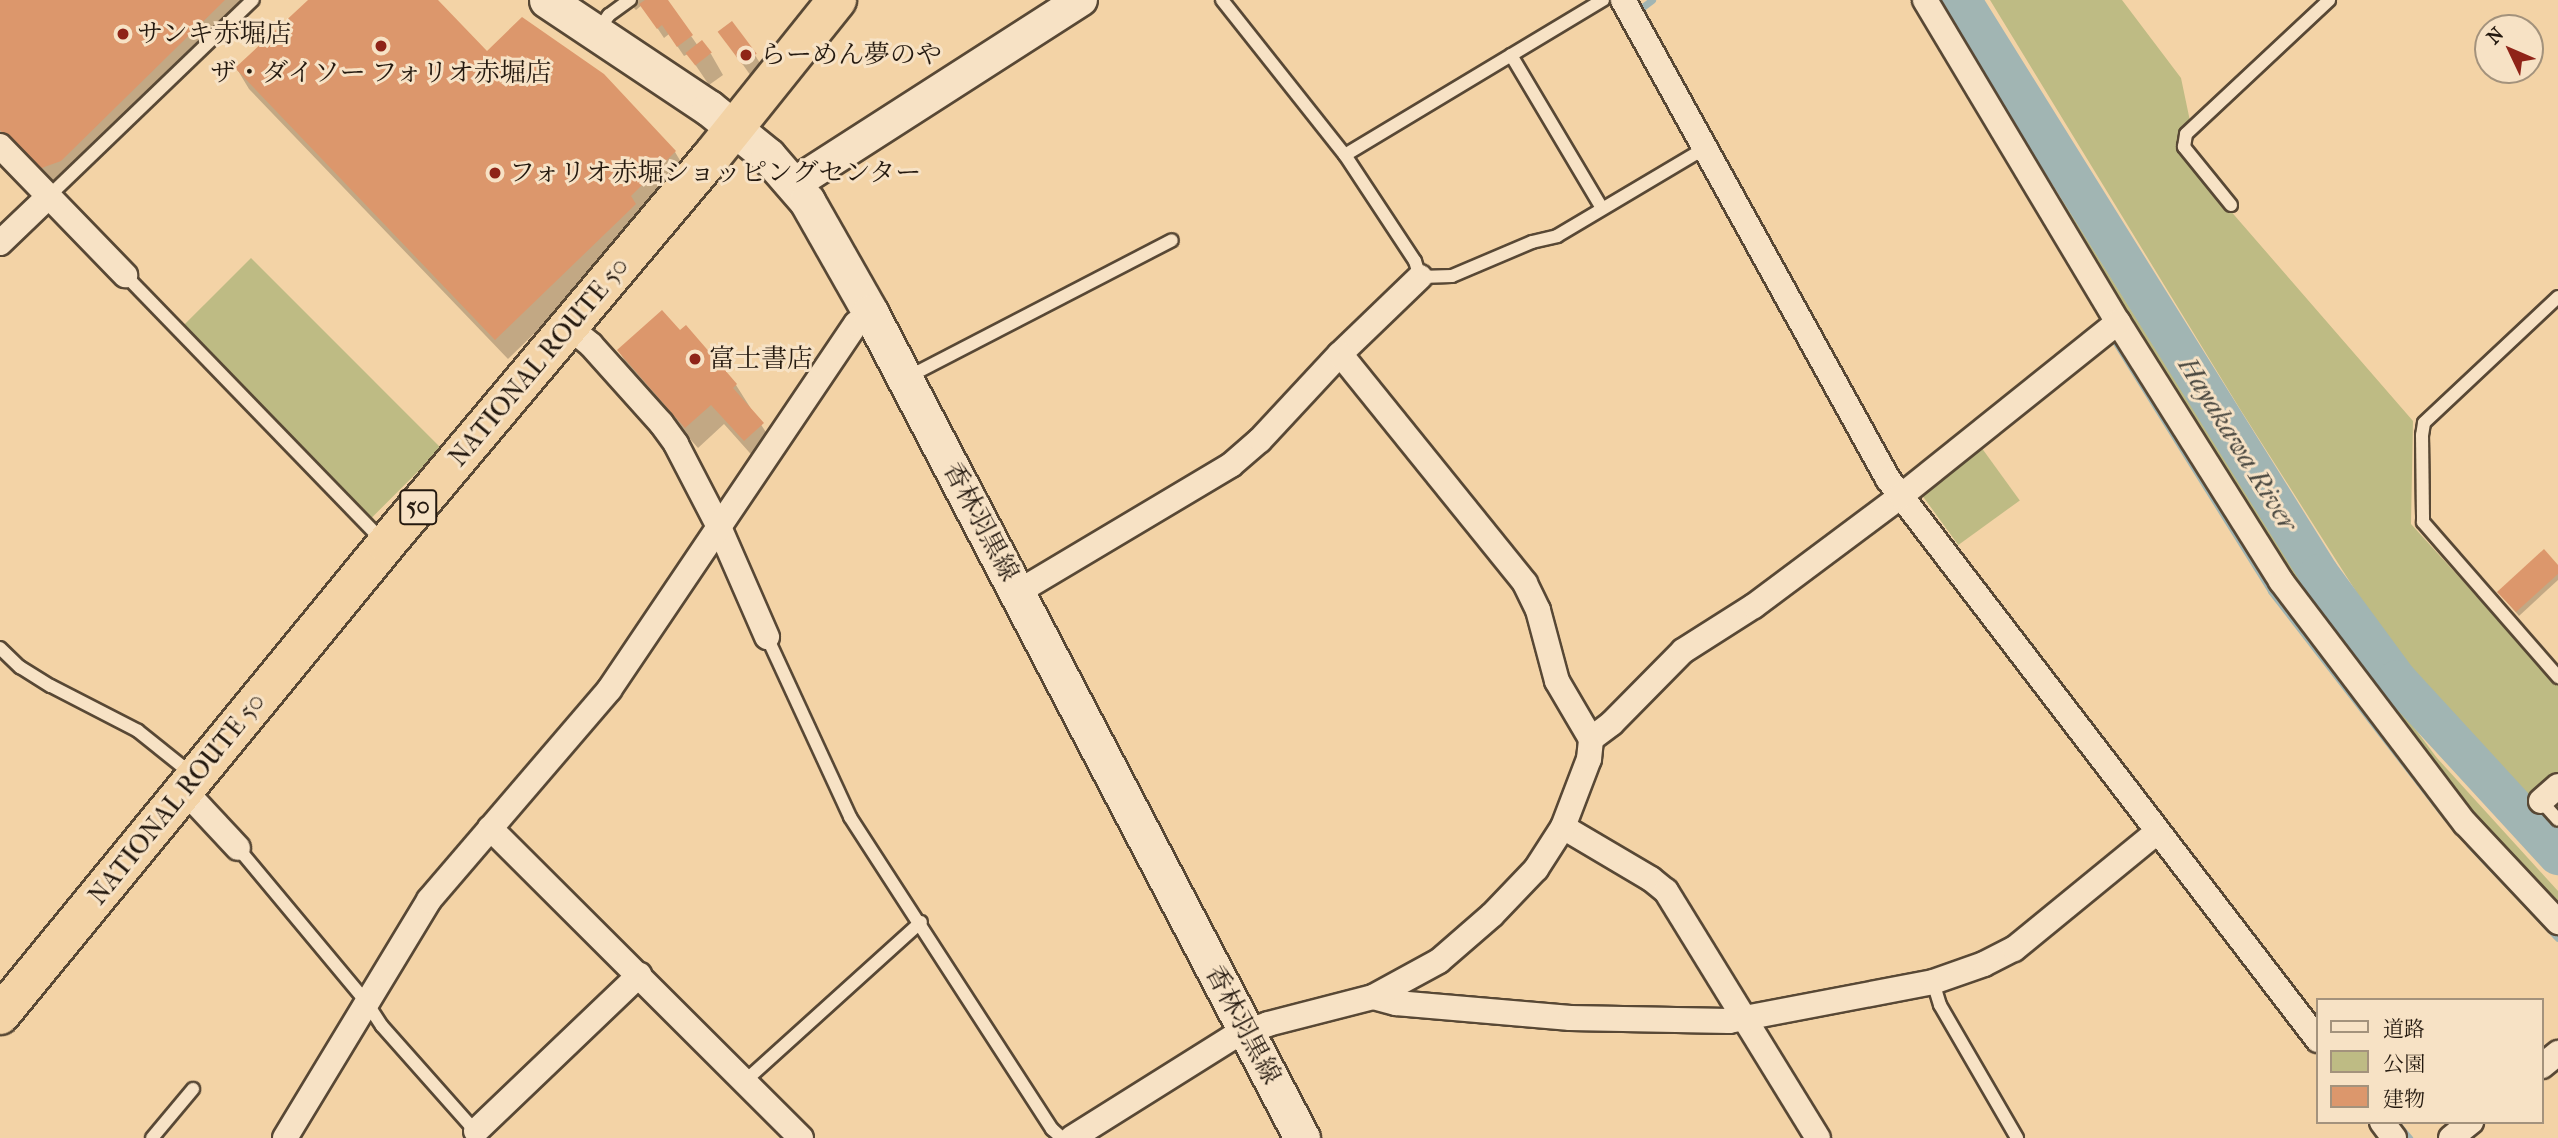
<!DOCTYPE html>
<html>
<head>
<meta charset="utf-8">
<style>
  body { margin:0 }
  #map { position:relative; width:2558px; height:1138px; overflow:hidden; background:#f3d3a6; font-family:"IM FELL French Canon","Noto Serif JP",serif }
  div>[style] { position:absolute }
  .green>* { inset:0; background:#bebb84; transform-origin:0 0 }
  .shadow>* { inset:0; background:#0003 }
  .stream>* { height:7px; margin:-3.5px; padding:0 3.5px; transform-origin:3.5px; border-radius:3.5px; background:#a1b5b3 }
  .river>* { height:40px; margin:-20px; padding:0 20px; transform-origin:20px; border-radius:20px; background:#a1b5b3 }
  .building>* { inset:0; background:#dc976c; transform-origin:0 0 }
  .roads { filter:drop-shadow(2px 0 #584835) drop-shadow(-2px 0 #584835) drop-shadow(0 2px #584835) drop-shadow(0 -2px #584835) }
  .service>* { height:12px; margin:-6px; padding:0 6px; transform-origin:6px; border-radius:6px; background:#f7e2c5 }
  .minor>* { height:24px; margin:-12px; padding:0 12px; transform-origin:12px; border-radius:12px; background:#f7e2c5 }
  .tertiary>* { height:32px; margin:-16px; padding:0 16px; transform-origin:16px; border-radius:16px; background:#f7e2c5 }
  .secondary>* { height:35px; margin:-17.5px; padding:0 17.5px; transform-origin:17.5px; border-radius:17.5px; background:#f7e2c5 }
  .trunk>* { height:38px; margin:-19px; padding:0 19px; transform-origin:19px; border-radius:19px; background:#f3d3a6 }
  .dots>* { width:19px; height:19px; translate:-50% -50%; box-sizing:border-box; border:4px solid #f7e2c5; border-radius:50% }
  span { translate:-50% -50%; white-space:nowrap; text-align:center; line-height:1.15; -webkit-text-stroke:6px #f7e2c5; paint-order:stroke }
  .shield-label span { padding:2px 5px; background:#f7e2c5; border:2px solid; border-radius:5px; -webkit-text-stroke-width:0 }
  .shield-label { font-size:24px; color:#24190f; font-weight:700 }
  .poi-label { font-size:26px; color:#24190f }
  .left { translate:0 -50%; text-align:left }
  .street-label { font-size:26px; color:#24190f }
  .water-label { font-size:28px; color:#4a4840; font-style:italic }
  .legend { position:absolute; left:2316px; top:998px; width:228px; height:126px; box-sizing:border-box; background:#f7e2c5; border:2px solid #a3927c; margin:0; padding:9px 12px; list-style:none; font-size:21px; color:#24190f }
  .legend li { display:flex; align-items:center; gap:14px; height:35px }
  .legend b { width:35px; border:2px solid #a3927c }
  .north { position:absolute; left:2474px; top:14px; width:70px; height:70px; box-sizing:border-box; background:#f7e2c5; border:2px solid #a3927c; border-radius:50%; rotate:314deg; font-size:19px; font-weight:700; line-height:28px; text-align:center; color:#24190f }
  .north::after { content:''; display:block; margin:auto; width:24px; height:32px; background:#8f2418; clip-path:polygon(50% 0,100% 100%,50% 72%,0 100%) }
</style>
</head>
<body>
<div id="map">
  <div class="green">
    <div style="clip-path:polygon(1990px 0,2122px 0,2181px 78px,2190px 121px,2179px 132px,2176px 148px,2413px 421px,2411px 524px,2558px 686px,2558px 773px,2532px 800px,2429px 690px,2385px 637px,2240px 409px)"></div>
    <div style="clip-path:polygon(2061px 198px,2286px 557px,2437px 758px,2558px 891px,2558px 912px,2528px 883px,2283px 574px,2052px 204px)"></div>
    <div style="left:251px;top:258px;width:269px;height:98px;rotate:45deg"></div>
    <div style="left:1981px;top:447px;width:66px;height:76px;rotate:54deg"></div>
  </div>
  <div class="shadow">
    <div style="clip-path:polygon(2px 0,244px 0,249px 9px,50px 190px,0 136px)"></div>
    <div style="clip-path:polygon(310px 0,435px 0,487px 53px,675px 152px,687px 172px,646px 225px,508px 359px,249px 89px,237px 69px)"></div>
    <div style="clip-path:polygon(626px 0,666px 0,698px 46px,711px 54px,723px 75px,709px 85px,688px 54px,684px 56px,669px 34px,664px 38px,642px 5px,636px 10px)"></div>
    <div style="clip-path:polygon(720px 32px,755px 55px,764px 70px,753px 79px)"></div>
    <div style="clip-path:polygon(685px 327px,736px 385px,774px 445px,757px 461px,724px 424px,698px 448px,631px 372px,619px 351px,679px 333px)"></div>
    <div style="clip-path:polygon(2558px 568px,2558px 580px,2519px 616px,2502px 596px)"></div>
  </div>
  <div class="stream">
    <div style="left:1643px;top:13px;width:5px;rotate:-127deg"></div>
    <div style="left:1640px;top:9px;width:15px;rotate:-37deg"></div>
    <div style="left:2115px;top:341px;width:295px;rotate:58deg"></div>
    <div style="left:2271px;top:591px;width:288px;rotate:52.3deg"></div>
    <div style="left:2469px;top:844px;width:129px;rotate:46.6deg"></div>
    <div style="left:2399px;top:1126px;width:16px;rotate:50deg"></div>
  </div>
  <div class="river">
    <div style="left:1961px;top:0;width:676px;rotate:58.05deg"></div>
    <div style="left:2319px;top:574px;width:132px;rotate:53.7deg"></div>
    <div style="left:2397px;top:680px;width:238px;rotate:47.4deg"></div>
  </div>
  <div class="building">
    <div style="clip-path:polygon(0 0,225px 0,61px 161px,36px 170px,0 130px)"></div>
    <div style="clip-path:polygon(308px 0,438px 0,487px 51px,522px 17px,604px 74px,676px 151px,631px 196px,636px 204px,495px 340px,235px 68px)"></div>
    <div style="clip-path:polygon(645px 0,668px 0,693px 35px,677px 47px,662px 25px,657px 29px,639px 4px)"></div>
    <div style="left:732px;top:21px;width:41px;height:18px;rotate:53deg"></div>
    <div style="left:702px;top:40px;width:16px;height:21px;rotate:52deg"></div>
    <div style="clip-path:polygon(662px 310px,680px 330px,686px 325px,737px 384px,733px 388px,764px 423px,744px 441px,711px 405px,685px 428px,617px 350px)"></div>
    <div style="clip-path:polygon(2544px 549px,2558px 565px,2558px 574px,2516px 612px,2497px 592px)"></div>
  </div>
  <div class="roads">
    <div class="service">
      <div style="left:1222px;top:0;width:198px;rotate:51.6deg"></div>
      <div style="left:1345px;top:155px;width:127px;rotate:56.6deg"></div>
      <div style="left:1415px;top:261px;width:17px;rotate:73deg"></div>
      <div style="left:1420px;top:277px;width:32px;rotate:-2deg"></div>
      <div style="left:1452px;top:276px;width:87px;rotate:-23deg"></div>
      <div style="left:1532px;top:242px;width:26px;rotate:-13deg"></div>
      <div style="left:1557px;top:236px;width:172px;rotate:-30.7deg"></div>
      <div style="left:597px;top:32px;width:21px;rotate:-55deg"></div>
      <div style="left:609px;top:15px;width:26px;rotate:-36deg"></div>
      <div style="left:1511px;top:55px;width:178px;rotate:59.3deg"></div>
      <div style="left:1345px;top:155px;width:301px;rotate:-31deg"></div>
      <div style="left:48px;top:197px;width:284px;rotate:-43.9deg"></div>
      <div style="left:2231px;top:205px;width:75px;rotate:-129deg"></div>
      <div style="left:2184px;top:147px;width:13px;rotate:-81deg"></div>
      <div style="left:2186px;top:134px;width:196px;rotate:-43.1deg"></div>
      <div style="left:125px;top:275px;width:371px;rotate:45.9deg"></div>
      <div style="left:2558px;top:297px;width:184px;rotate:136.8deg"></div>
      <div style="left:2424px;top:423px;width:12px;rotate:99deg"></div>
      <div style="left:2422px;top:435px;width:87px;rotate:89.3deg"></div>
      <div style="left:2423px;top:522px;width:206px;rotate:48.9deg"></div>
      <div style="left:908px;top:377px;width:297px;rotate:-27.4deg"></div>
      <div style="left:767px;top:637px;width:198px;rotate:65.2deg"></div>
      <div style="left:850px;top:817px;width:372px;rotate:57.1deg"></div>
      <div style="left:1052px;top:1129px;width:13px;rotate:42deg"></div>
      <div style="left:0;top:648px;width:28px;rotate:44deg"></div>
      <div style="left:20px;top:667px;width:36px;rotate:32deg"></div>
      <div style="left:51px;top:686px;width:98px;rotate:27.3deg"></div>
      <div style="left:138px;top:731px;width:70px;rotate:38.7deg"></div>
      <div style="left:2541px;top:801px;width:25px;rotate:48deg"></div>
      <div style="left:238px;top:848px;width:202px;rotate:50.2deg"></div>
      <div style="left:367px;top:1003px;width:27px;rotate:57deg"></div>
      <div style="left:382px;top:1026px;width:143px;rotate:48.4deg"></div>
      <div style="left:1933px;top:982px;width:24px;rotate:73deg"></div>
      <div style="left:1940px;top:1005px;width:154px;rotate:59.9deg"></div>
      <div style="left:745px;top:1081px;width:237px;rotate:-42.1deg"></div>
      <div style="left:152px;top:1138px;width:64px;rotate:-50.1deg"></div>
    </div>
    <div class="minor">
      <div style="left:1623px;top:0;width:547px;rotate:61.05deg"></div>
      <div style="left:1888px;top:479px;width:707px;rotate:52.53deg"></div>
      <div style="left:1925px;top:0;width:375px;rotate:59.1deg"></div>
      <div style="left:2118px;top:322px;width:306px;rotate:57.8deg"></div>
      <div style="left:2281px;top:581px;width:304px;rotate:52.8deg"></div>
      <div style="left:2465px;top:823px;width:136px;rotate:46.8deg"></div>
      <div style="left:0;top:146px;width:180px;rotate:45.9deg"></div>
      <div style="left:0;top:243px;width:66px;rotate:-43.8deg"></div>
      <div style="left:569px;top:327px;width:28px;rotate:39deg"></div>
      <div style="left:591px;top:345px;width:105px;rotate:48.1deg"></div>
      <div style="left:661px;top:423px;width:26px;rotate:54deg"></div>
      <div style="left:676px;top:444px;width:93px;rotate:62.6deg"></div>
      <div style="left:719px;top:527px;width:120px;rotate:66.4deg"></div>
      <div style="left:1018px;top:592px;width:248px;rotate:-30.8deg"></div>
      <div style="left:1231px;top:465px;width:38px;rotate:-41deg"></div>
      <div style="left:1260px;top:440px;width:117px;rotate:-47.1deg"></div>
      <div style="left:1340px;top:354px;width:111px;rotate:-43.9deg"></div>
      <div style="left:1591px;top:739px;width:26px;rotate:-37deg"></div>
      <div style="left:1612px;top:723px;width:101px;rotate:-45.4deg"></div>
      <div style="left:1683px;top:651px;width:84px;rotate:-32.4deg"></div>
      <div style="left:1754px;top:606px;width:184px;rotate:-36.8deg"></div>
      <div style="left:1901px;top:496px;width:278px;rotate:-38.7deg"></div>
      <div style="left:184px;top:790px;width:79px;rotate:47deg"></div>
      <div style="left:2541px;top:801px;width:23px;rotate:-41deg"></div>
      <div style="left:1563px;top:827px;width:102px;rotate:30.6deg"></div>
      <div style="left:1651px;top:879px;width:19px;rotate:39deg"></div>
      <div style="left:1666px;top:891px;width:290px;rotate:58.4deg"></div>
      <div style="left:490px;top:828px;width:439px;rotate:44.9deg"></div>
      <div style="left:1373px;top:997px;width:24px;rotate:15deg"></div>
      <div style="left:1396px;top:1003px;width:175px;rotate:4.9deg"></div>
      <div style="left:1570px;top:1018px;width:159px;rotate:1.1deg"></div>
      <div style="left:1729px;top:1021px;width:208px;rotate:-10.8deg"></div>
      <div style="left:1933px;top:982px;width:54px;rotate:-19.4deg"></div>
      <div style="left:1984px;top:964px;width:34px;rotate:-27deg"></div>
      <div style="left:2014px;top:949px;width:185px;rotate:-39.3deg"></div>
      <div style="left:2542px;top:1066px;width:21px;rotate:-39deg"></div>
      <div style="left:2382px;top:1122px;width:20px;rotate:53deg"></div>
      <div style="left:476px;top:1131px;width:226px;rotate:-43.7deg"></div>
      <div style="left:285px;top:1138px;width:278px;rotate:-58.8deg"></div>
      <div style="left:429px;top:900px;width:277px;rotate:-49.4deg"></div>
      <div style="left:609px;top:690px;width:442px;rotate:-56deg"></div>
      <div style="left:856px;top:324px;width:18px;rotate:-41deg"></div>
      <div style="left:1072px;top:1138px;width:190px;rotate:-32.1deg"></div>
      <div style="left:1233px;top:1037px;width:37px;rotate:-20deg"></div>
      <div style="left:1268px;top:1024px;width:108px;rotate:-14.4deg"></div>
      <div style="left:1373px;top:997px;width:75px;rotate:-28.6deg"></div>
      <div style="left:1439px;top:961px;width:70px;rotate:-41deg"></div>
      <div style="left:1492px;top:915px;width:64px;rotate:-46.3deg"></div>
      <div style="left:1536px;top:869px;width:50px;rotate:-57.3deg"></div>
      <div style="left:1563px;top:827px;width:73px;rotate:-69.1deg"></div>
      <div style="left:1589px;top:759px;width:20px;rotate:-84deg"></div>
      <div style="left:1591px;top:739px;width:67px;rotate:-120.4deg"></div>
      <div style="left:1557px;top:681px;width:73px;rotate:-105deg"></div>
      <div style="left:1538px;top:610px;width:30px;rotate:-116deg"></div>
      <div style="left:1525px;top:583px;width:294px;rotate:-128.9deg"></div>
      <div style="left:2451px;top:1138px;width:26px;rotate:-39deg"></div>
    </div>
    <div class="tertiary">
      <div style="left:794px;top:184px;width:341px;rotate:-32.7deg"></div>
    </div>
    <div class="secondary">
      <div style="left:547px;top:0;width:195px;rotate:33.7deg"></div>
      <div style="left:709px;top:108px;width:76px;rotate:39.1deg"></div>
      <div style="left:768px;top:156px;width:60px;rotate:49.1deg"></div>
      <div style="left:807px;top:201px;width:128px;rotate:60.4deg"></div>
      <div style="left:870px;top:312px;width:932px;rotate:62.39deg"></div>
    </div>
    <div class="trunk">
      <div style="left:0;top:1015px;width:609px;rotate:-50.66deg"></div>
      <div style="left:386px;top:544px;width:507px;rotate:-49.96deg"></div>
      <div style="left:712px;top:156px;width:200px;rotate:-51.3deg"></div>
    </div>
  </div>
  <div class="dots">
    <div style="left:123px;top:34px;background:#8f2418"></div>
    <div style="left:381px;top:46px;background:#8f2418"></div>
    <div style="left:746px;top:55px;background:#8f2418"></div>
    <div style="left:495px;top:173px;background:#8f2418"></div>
    <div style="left:695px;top:359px;background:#8f2418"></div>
  </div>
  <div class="shield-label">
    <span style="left:418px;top:507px">50</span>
  </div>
  <div class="poi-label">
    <span class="left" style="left:137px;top:34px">サンキ赤堀店</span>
    <span class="left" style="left:760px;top:55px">らーめん夢のや</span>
    <span style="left:381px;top:73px">ザ・ダイソー フォリオ赤堀店</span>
    <span class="left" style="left:509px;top:173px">フォリオ赤堀ショッピングセンター</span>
    <span class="left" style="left:709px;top:359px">富士書店</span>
  </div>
  <div class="street-label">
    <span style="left:539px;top:362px;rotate:-50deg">NATIONAL ROUTE 50</span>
    <span style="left:981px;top:522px;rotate:62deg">香林羽黒線</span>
    <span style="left:177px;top:799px;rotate:-51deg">NATIONAL ROUTE 50</span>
    <span style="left:1243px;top:1025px;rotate:62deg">香林羽黒線</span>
  </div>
  <div class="water-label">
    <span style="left:2238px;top:444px;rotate:58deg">Hayakawa River</span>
  </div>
  <ul class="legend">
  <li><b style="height:9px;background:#f7e2c5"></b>道路</li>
  <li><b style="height:19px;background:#bebb84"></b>公園</li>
  <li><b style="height:19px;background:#dc976c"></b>建物</li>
  </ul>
  <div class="north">N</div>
</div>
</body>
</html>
